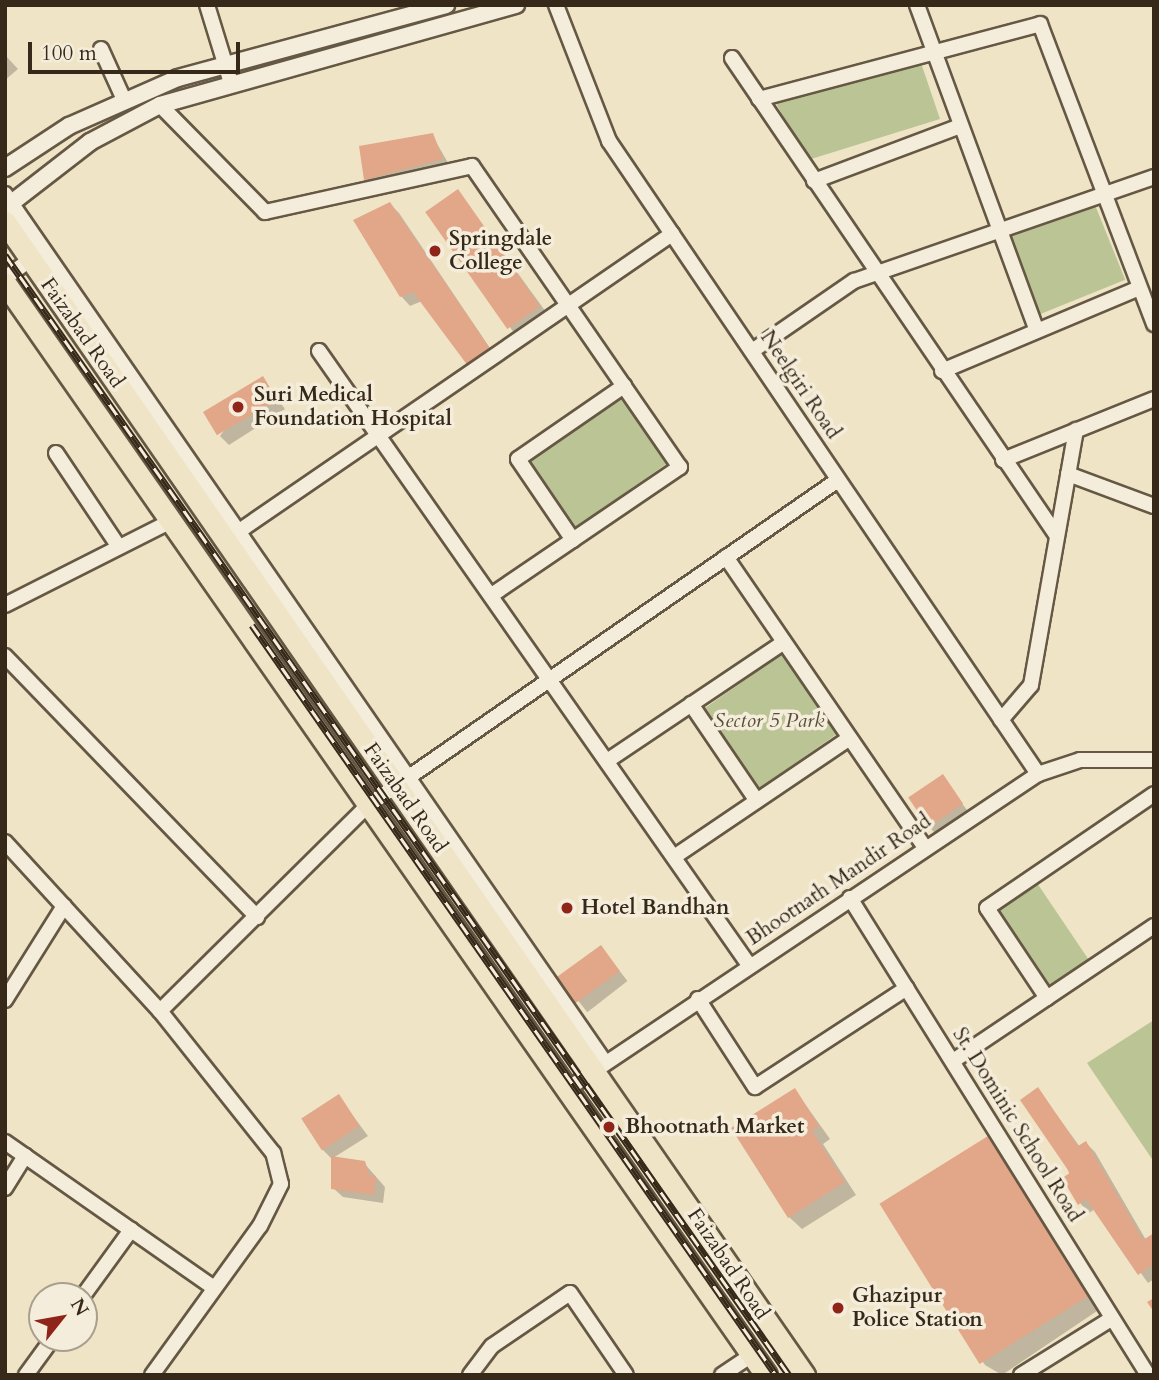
<!DOCTYPE html>
<html>
<head>
<meta charset="utf-8">
<style>
  body { margin:0 }
  #map { position:relative; width:1159px; height:1380px; overflow:hidden; background:#f0e4c7; font-family:Cardo,serif }
  div>[style] { position:absolute }
  .green>* { inset:0; background:#bbc494; transform-origin:0 0 }
  .shadow>* { inset:0; background:#0003; transform-origin:0 0 }
  .building>* { inset:0; background:#e2a688; transform-origin:0 0 }
  .roads { filter:drop-shadow(2px 0 #655844) drop-shadow(-2px 0 #655844) drop-shadow(0 2px #655844) drop-shadow(0 -2px #655844) }
  .minor>* { height:14px; margin:-7px; padding:0 7px; transform-origin:7px; border-radius:7px; background:#f5eddb }
  .tertiary>* { height:16px; margin:-8px; padding:0 8px; transform-origin:8px; border-radius:8px; background:#f5eddb }
  .primary>* { height:21px; margin:-10.5px; padding:0 10.5px; transform-origin:10.5px; border-radius:10.5px; background:#f0e4c7 }
  .rail>* { height:7px; margin-top:-3.5px; transform-origin:0; background:repeating-linear-gradient(90deg,#f5eddb 0 13px,#372919 0 26px); box-sizing:border-box; border-block:2px solid #372919 }
  .dots>* { width:19px; height:19px; translate:-50% -50%; box-sizing:border-box; border:4px solid #f5eddb; border-radius:50% }
  span { translate:-50% -50%; white-space:nowrap; text-align:center; line-height:1.15; -webkit-text-stroke:7px #f5eddb; paint-order:stroke }
  .poi-label { font-size:21px; color:#372919; font-weight:700 }
  .left { translate:0 -50%; text-align:left }
  .street-label { font-size:21px; color:#372919 }
  .park-label { font-size:21px; color:#585038; font-style:italic }
  .frame { position:absolute; inset:0; border:7px solid #372919; pointer-events:none }
  .north { position:absolute; left:28px; top:1282px; width:70px; height:70px; box-sizing:border-box; background:#f5eddb; border:2px solid #a99f8d; border-radius:50%; rotate:59deg; font-size:19px; font-weight:700; line-height:28px; text-align:center; color:#372919 }
  .north::after { content:''; display:block; margin:auto; width:24px; height:32px; background:#8f2418; clip-path:polygon(50% 0,100% 100%,50% 72%,0 100%) }
  .scale { position:absolute; left:28px; top:42px; width:212px; height:32px; box-sizing:border-box; border:4px solid #372919; border-top:0; padding-left:9px; font-size:21px; line-height:24px; white-space:nowrap; color:#372919; -webkit-text-stroke:5px #f5eddb; paint-order:stroke }
</style>
</head>
<body>
<div id="map">
  <div class="green">
    <div style="clip-path:polygon(918px 54px,940px 119px,808px 160px,769px 91px)"></div>
    <div style="left:1093px;top:200px;width:86px;height:94px;rotate:68deg"></div>
    <div style="left:621px;top:398px;width:80px;height:113px;rotate:55deg"></div>
    <div style="left:782px;top:654px;width:97px;height:97px;rotate:55deg"></div>
    <div style="left:1035px;top:880px;width:100px;height:52px;rotate:56deg"></div>
    <div style="clip-path:polygon(1154px 1020px,1154px 1162px,1087px 1063px)"></div>
  </div>
  <div class="shadow">
    <div style="clip-path:polygon(5px 55px,18px 69px,5px 80px)"></div>
    <div style="clip-path:polygon(432px 135px,451px 168px,374px 189px,365px 180px)"></div>
    <div style="left:458px;top:191px;width:154px;height:38px;rotate:54deg"></div>
    <div style="clip-path:polygon(390px 204px,399px 213px,498px 360px,422px 301px,410px 306px,401px 296px)"></div>
    <div style="clip-path:polygon(262px 378px,285px 409px,229px 445px,220px 436px)"></div>
    <div style="clip-path:polygon(942px 777px,970px 814px,938px 836px,929px 827px)"></div>
    <div style="left:601px;top:947px;width:43px;height:51px;rotate:52deg"></div>
    <div style="clip-path:polygon(1038px 1089px,1080px 1147px,1086px 1143px,1095px 1152px,1146px 1240px,1154px 1235px,1154px 1279px,1148px 1283px,1095px 1209px,1089px 1213px,1080px 1203px)"></div>
    <div style="clip-path:polygon(795px 1090px,830px 1139px,823px 1144px,856px 1195px,802px 1229px,789px 1217px)"></div>
    <div style="clip-path:polygon(338px 1096px,368px 1136px,333px 1158px,364px 1163px,385px 1187px,383px 1203px,343px 1197px,333px 1188px,333px 1160px,323px 1150px)"></div>
    <div style="clip-path:polygon(988px 1138px,1100px 1309px,1002px 1375px,985px 1365px,882px 1205px)"></div>
  </div>
  <div class="building">
    <div style="clip-path:polygon(433px 133px,443px 159px,364px 180px,359px 146px)"></div>
    <div style="left:458px;top:189px;width:143px;height:40px;rotate:55deg"></div>
    <div style="clip-path:polygon(390px 202px,491px 350px,468px 366px,413px 292px,400px 297px,353px 220px)"></div>
    <div style="left:263px;top:376px;width:27px;height:70px;rotate:59deg"></div>
    <div style="left:943px;top:774px;width:36px;height:42px;rotate:56deg"></div>
    <div style="left:601px;top:945px;width:32px;height:55px;rotate:54deg"></div>
    <div style="clip-path:polygon(1038px 1087px,1078px 1146px,1086px 1141px,1143px 1240px,1154px 1233px,1154px 1264px,1138px 1275px,1086px 1199px,1078px 1205px,1062px 1178px,1070px 1173px,1020px 1100px)"></div>
    <div style="clip-path:polygon(795px 1088px,819px 1126px,812px 1131px,845px 1182px,788px 1218px,731px 1128px)"></div>
    <div style="left:339px;top:1094px;width:38px;height:45px;rotate:57deg"></div>
    <div style="left:988px;top:1136px;width:189px;height:128px;rotate:58deg"></div>
    <div style="clip-path:polygon(331px 1156px,365px 1161px,369px 1175px,376px 1176px,374px 1195px,331px 1189px)"></div>
    <div style="clip-path:polygon(1154px 1298px,1154px 1312px,1147px 1302px)"></div>
  </div>
  <div class="roads">
    <div class="minor">
      <div style="left:207px;top:5px;width:82px;rotate:72.9deg"></div>
      <div style="left:556px;top:5px;width:146px;rotate:68.7deg"></div>
      <div style="left:609px;top:141px;width:765px;rotate:55.87deg"></div>
      <div style="left:917px;top:5px;width:347px;rotate:69.8deg"></div>
      <div style="left:101px;top:49px;width:58px;rotate:65.6deg"></div>
      <div style="left:732px;top:58px;width:578px;rotate:55.79deg"></div>
      <div style="left:759px;top:99px;width:291px;rotate:-14.9deg"></div>
      <div style="left:1040px;top:24px;width:321px;rotate:69.2deg"></div>
      <div style="left:160px;top:105px;width:150px;rotate:45.5deg"></div>
      <div style="left:265px;top:212px;width:212px;rotate:-12.5deg"></div>
      <div style="left:472px;top:166px;width:366px;rotate:55.4deg"></div>
      <div style="left:680px;top:467px;width:227px;rotate:145.8deg"></div>
      <div style="left:814px;top:181px;width:156px;rotate:-20.6deg"></div>
      <div style="left:5px;top:194px;width:1055px;rotate:55.35deg"></div>
      <div style="left:5px;top:278px;width:32px;rotate:-36deg"></div>
      <div style="left:319px;top:351px;width:750px;rotate:55deg"></div>
      <div style="left:752px;top:351px;width:124px;rotate:-34.5deg"></div>
      <div style="left:854px;top:281px;width:318px;rotate:-19.1deg"></div>
      <div style="left:942px;top:371px;width:214px;rotate:-22.8deg"></div>
      <div style="left:56px;top:453px;width:113px;rotate:56.2deg"></div>
      <div style="left:1003px;top:460px;width:163px;rotate:-22deg"></div>
      <div style="left:1068px;top:474px;width:92px;rotate:20.4deg"></div>
      <div style="left:232px;top:536px;width:534px;rotate:-34.46deg"></div>
      <div style="left:573px;top:540px;width:98px;rotate:-124.2deg"></div>
      <div style="left:518px;top:459px;width:129px;rotate:-34.6deg"></div>
      <div style="left:726px;top:557px;width:353px;rotate:55.6deg"></div>
      <div style="left:5px;top:605px;width:184px;rotate:-26.8deg"></div>
      <div style="left:5px;top:656px;width:363px;rotate:46deg"></div>
      <div style="left:691px;top:704px;width:117px;rotate:55.8deg"></div>
      <div style="left:1001px;top:720px;width:46px;rotate:-49.4deg"></div>
      <div style="left:1031px;top:685px;width:259px;rotate:-80deg"></div>
      <div style="left:607px;top:761px;width:213px;rotate:-33.9deg"></div>
      <div style="left:5px;top:842px;width:229px;rotate:47.5deg"></div>
      <div style="left:674px;top:857px;width:212px;rotate:-34.1deg"></div>
      <div style="left:850px;top:898px;width:562px;rotate:58.01deg"></div>
      <div style="left:1047px;top:998px;width:108px;rotate:-123.7deg"></div>
      <div style="left:987px;top:908px;width:202px;rotate:-34.3deg"></div>
      <div style="left:698px;top:999px;width:105px;rotate:57.1deg"></div>
      <div style="left:755px;top:1087px;width:181px;rotate:-33.1deg"></div>
      <div style="left:5px;top:1000px;width:111px;rotate:-57.9deg"></div>
      <div style="left:953px;top:1061px;width:242px;rotate:-33.9deg"></div>
      <div style="left:566px;top:1090px;width:568px;rotate:-33.8deg"></div>
      <div style="left:1038px;top:774px;width:44px;rotate:-18.4deg"></div>
      <div style="left:1080px;top:760px;width:74px"></div>
      <div style="left:5px;top:1142px;width:255px;rotate:34.9deg"></div>
      <div style="left:5px;top:1188px;width:38px;rotate:-58deg"></div>
      <div style="left:83px;top:1296px;width:82px;rotate:-54deg"></div>
      <div style="left:26px;top:1375px;width:46px;rotate:-53.9deg"></div>
      <div style="left:152px;top:1375px;width:184px;rotate:-54.1deg"></div>
      <div style="left:260px;top:1226px;width:47px;rotate:-63.4deg"></div>
      <div style="left:281px;top:1184px;width:32px;rotate:-104deg"></div>
      <div style="left:273px;top:1153px;width:181px;rotate:-128.5deg"></div>
      <div style="left:160px;top:1011px;width:291px;rotate:-44.7deg"></div>
      <div style="left:367px;top:806px;width:573px;rotate:-34.69deg"></div>
      <div style="left:470px;top:1375px;width:36px;rotate:-53deg"></div>
      <div style="left:492px;top:1346px;width:94px;rotate:-34.2deg"></div>
      <div style="left:570px;top:1293px;width:99px;rotate:55.7deg"></div>
      <div style="left:722px;top:1375px;width:36px;rotate:-34deg"></div>
      <div style="left:1021px;top:1375px;width:106px;rotate:-31.9deg"></div>
    </div>
    <div class="tertiary">
      <div style="left:5px;top:168px;width:77px;rotate:-33.3deg"></div>
      <div style="left:69px;top:126px;width:119px;rotate:-23.8deg"></div>
      <div style="left:178px;top:78px;width:278px;rotate:-15.2deg"></div>
      <div style="left:5px;top:208px;width:108px;rotate:-37.8deg"></div>
      <div style="left:90px;top:142px;width:79px;rotate:-27.9deg"></div>
      <div style="left:160px;top:105px;width:370px;rotate:-15.7deg"></div>
    </div>
    <div class="primary">
      <div style="left:5px;top:222px;width:1403px;rotate:55.28deg"></div>
      <div style="left:5px;top:283px;width:1331px;rotate:55.13deg"></div>
    </div>
  </div>
  <div class="rail">
    <div style="left:5px;top:255px;width:1367px;rotate:55.01deg"></div>
    <div style="left:252px;top:625px;width:915px;rotate:55.06deg"></div>
  </div>
  <div class="dots">
    <div style="left:435px;top:251px;background:#8f2418"></div>
    <div style="left:238px;top:407px;background:#8f2418"></div>
    <div style="left:567px;top:908px;background:#8f2418"></div>
    <div style="left:609px;top:1127px;background:#8f2418"></div>
    <div style="left:838px;top:1308px;background:#8f2418"></div>
  </div>
  <div class="poi-label">
    <span class="left" style="left:449px;top:251px">Springdale<br>College</span>
    <span class="left" style="left:254px;top:407px">Suri Medical<br>Foundation Hospital</span>
    <span class="left" style="left:581px;top:908px">Hotel Bandhan</span>
    <span class="left" style="left:625px;top:1127px">Bhootnath Market</span>
    <span class="left" style="left:852px;top:1308px">Ghazipur<br>Police Station</span>
  </div>
  <div class="street-label">
    <span style="left:82px;top:333px;rotate:55deg">Faizabad Road</span>
    <span style="left:800px;top:385px;rotate:56deg">Neelgiri Road</span>
    <span style="left:405px;top:798px;rotate:55deg">Faizabad Road</span>
    <span style="left:839px;top:880px;rotate:-34deg">Bhootnath Mandir Road</span>
    <span style="left:1017px;top:1125px;rotate:58deg">St. Dominic School Road</span>
    <span style="left:728px;top:1264px;rotate:56deg">Faizabad Road</span>
  </div>
  <div class="park-label">
    <span style="left:769px;top:721px">Sector 5 Park</span>
  </div>
  <div class="frame"></div>
  <div class="north">N</div>
  <div class="scale">100 m</div>
</div>
</body>
</html>
